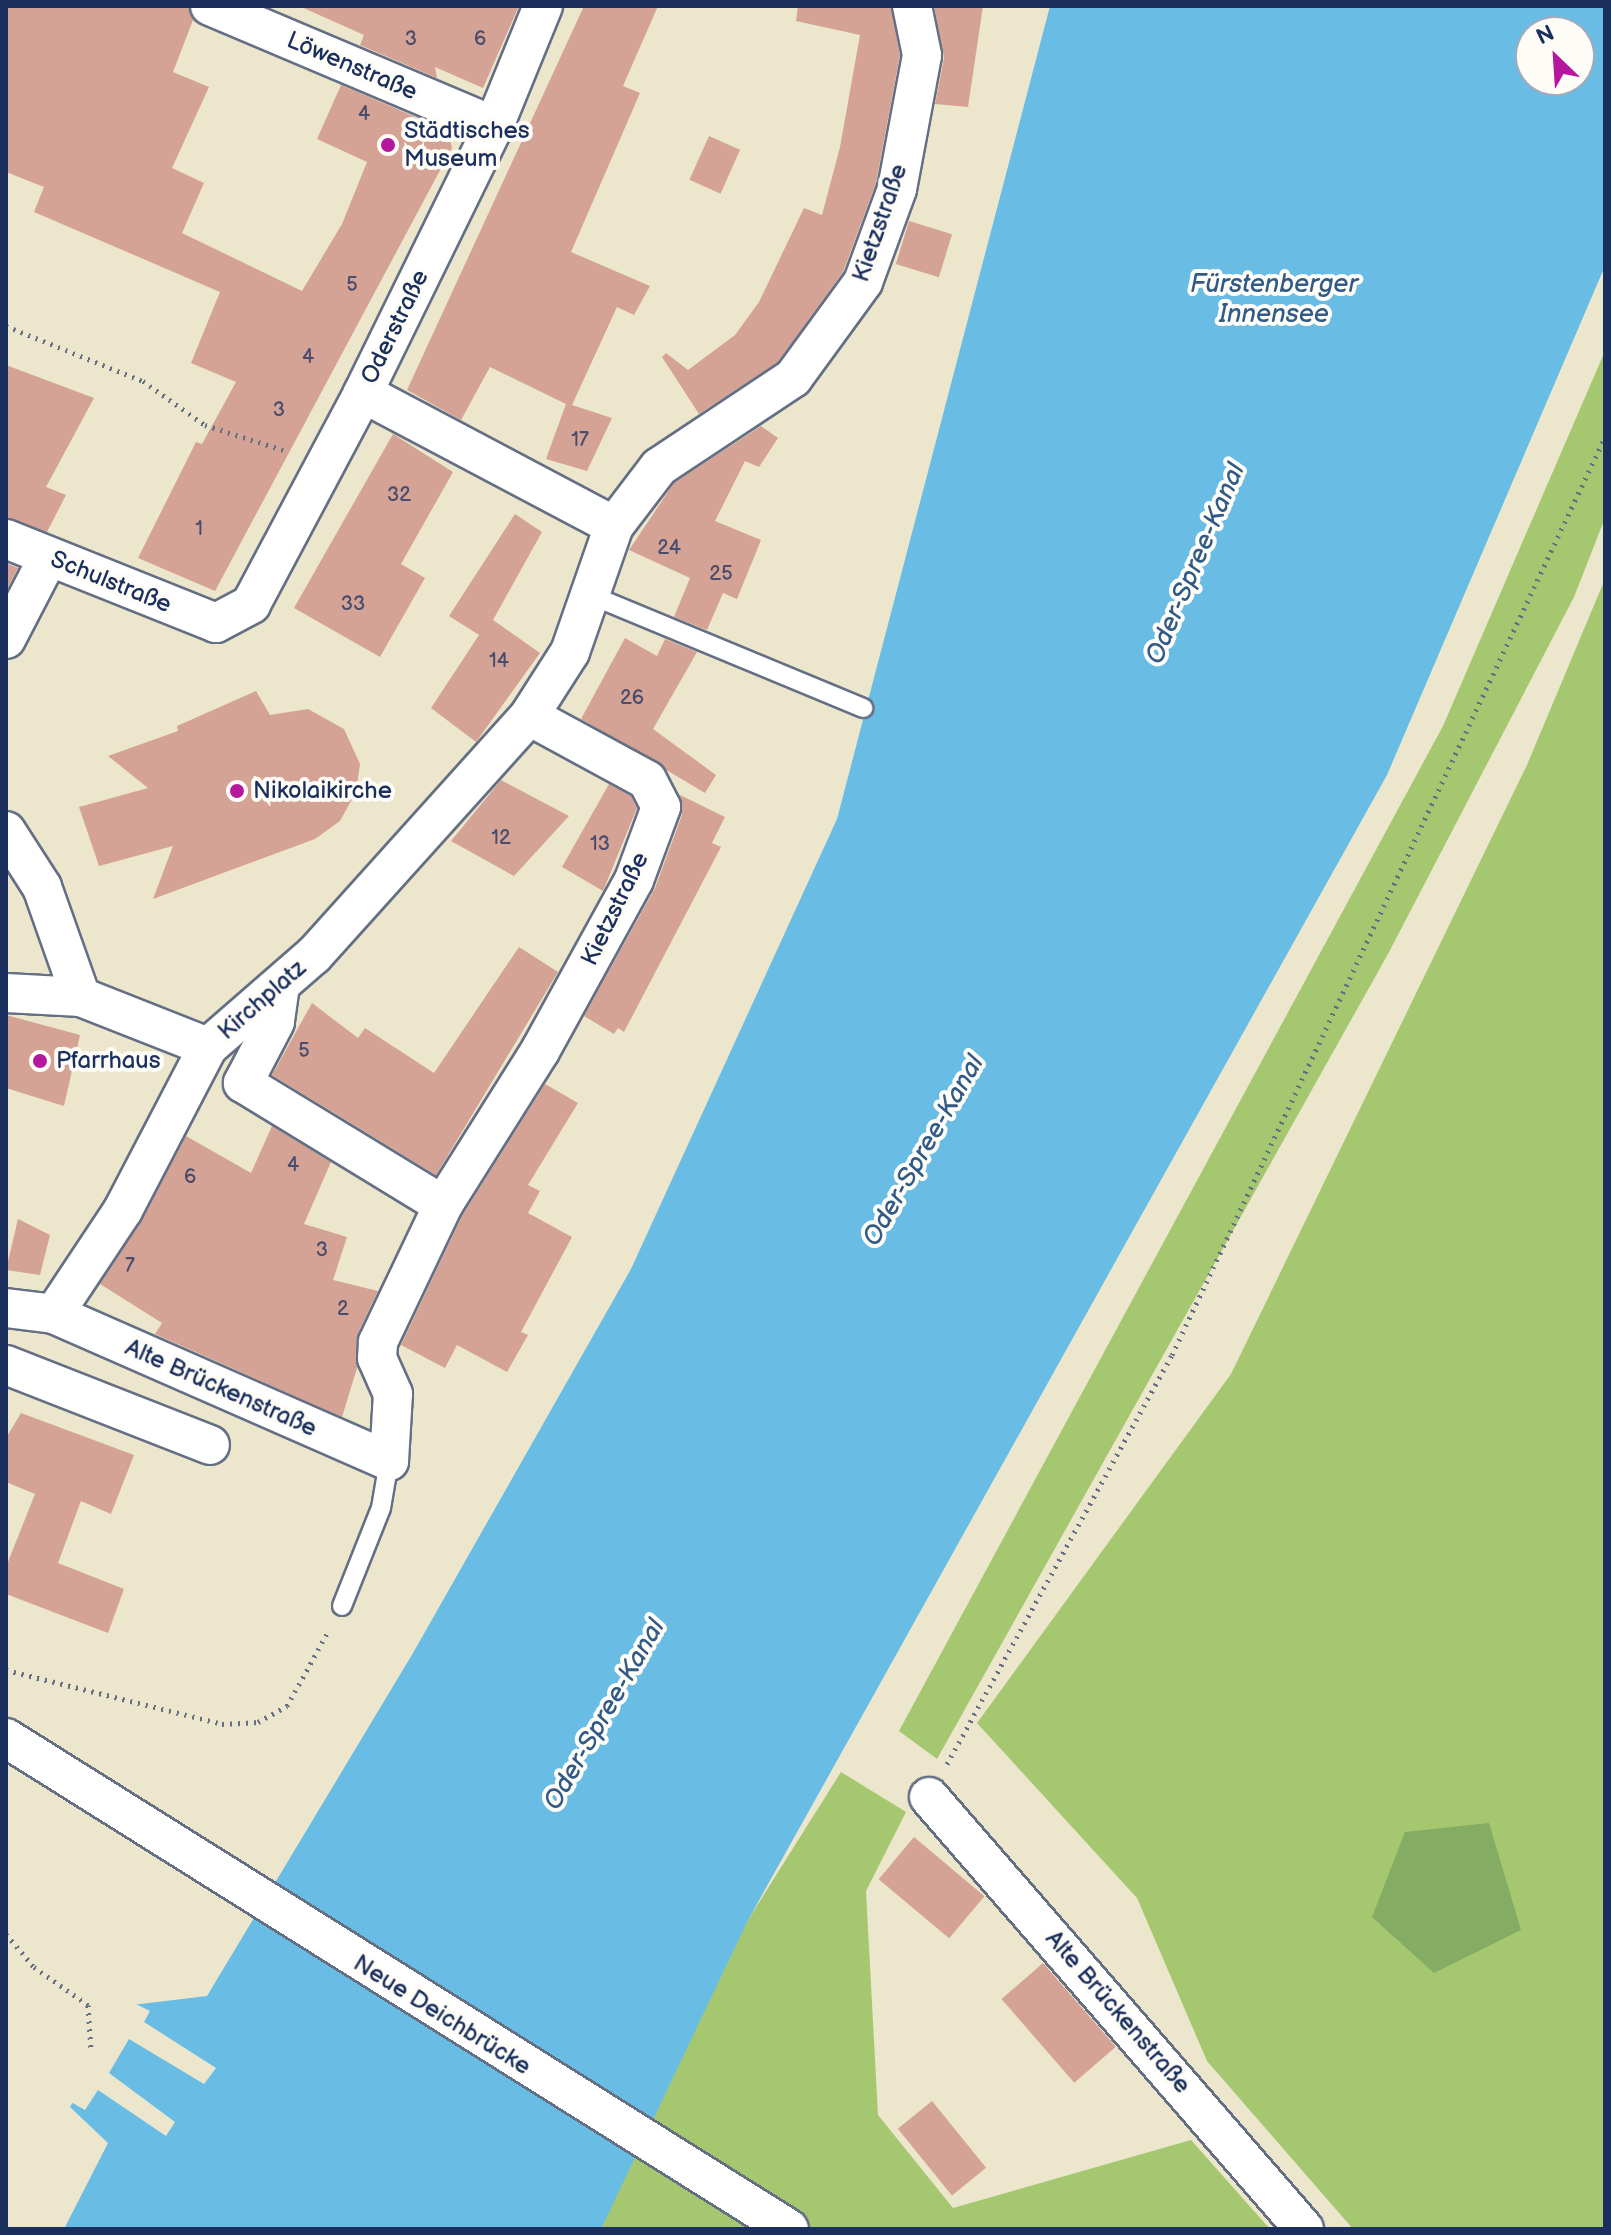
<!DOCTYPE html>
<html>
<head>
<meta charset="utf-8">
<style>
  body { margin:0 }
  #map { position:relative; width:1611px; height:2235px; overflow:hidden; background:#ece7cc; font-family:"Balsamiq Sans",sans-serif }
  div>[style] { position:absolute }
  .green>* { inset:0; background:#a5c770 }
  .forest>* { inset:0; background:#84ac62 }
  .water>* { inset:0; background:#69bde5 }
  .pier>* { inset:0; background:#ece7cc }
  .building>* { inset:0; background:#d4a395; transform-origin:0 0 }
  .path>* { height:5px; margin-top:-2.5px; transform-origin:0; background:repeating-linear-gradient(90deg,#646f84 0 2px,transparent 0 8px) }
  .roads { filter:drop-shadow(2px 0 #646f84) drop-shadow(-2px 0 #646f84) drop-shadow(0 2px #646f84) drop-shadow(0 -2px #646f84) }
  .service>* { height:18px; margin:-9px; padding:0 9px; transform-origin:9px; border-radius:9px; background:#fff }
  .minor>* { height:38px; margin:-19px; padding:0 19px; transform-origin:19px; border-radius:19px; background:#fff }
  .dots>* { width:22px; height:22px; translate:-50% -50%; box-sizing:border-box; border:4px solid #fdfcf7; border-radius:50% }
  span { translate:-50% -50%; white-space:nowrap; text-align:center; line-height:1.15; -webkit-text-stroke:8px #fdfcf7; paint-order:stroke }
  .number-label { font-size:20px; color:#494c6c }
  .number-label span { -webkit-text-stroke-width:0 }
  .street-label { font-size:24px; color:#1b2f5e }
  .poi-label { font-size:24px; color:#1b2f5e }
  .left { translate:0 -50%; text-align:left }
  .water-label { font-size:26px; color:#325a86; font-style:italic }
  .frame { position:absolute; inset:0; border:8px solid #1b2f5e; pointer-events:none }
  .north { position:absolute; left:1515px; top:16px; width:80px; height:80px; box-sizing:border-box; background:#fdfcf7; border:2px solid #a3aaba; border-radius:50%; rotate:335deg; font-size:22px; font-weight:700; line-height:32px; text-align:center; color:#1b2f5e }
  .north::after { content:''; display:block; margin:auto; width:28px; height:36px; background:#b5179e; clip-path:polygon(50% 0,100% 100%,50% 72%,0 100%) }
</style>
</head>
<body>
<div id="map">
  <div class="green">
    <div style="clip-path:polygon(1605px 351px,1605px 518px,1574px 597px,1388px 954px,937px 1759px,899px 1731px,1443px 726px)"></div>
    <div style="clip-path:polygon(1605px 579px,1605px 2229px,1353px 2229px,1207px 2061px,1137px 1898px,977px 1723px,1231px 1374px,1527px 765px)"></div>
    <div style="clip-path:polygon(841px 1772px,906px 1812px,866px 1891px,878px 2115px,953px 2208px,1191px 2140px,1270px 2229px,600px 2229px,746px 1923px)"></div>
  </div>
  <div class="forest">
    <div style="clip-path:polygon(1489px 1823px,1521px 1930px,1434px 1973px,1372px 1917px,1405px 1832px)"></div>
  </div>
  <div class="water">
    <div style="clip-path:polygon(evenodd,1050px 6px,1605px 6px,1605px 266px,1387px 775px,747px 1922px,601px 2229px,64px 2229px,108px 2143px,70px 2107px,132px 2005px,207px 1996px,413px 1653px,631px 1269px,837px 819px,1050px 6px,1531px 32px,1579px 32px,1579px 80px,1531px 80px,1531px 32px)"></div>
  </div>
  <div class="pier">
    <div style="clip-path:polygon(130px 2001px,150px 2011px,144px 2022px,216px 2068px,204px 2084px,129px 2039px,109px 2073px,175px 2122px,166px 2136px,98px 2090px,85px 2110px,69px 2101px)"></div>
  </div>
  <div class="building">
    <div style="clip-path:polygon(6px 6px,188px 6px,193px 20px,173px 72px,209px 87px,172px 168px,204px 183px,182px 233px,302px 291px,342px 224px,367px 162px,317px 139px,341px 85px,448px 131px,452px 148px,215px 591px,138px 558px,196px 442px,202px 444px,236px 382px,191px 363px,220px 292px,34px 212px,44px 187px,6px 172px)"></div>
    <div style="clip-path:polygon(299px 6px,519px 6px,483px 88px,435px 67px,437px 78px,360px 45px,364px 35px)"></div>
    <div style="clip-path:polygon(584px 6px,658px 6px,623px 86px,640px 93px,571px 252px,650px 286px,634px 315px,617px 307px,572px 405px,612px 418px,587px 471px,546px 459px,566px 404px,490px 367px,461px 420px,407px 390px)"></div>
    <div style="clip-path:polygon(798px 6px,891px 6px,900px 55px,876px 183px,843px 272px,778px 362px,699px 414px,662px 357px,666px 353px,688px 370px,735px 335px,759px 302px,804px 208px,822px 215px,840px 147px,860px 35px,796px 21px)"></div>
    <div style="clip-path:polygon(934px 6px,983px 6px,968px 107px,935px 104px,944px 58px)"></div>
    <div style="left:709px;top:136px;width:34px;height:48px;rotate:24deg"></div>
    <div style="left:909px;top:221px;width:45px;height:45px;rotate:17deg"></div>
    <div style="clip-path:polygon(6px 365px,94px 398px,46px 487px,66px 495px,47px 532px,6px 518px)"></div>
    <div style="clip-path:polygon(761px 426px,778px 438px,759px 467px,745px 461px,715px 521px,761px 540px,737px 599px,723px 593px,707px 630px,674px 617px,690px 578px,629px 550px,674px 483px)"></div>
    <div style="clip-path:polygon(393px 434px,453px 472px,401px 564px,425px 578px,380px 657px,294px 608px)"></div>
    <div style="clip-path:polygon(515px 514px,542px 532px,493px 620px,540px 653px,476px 742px,431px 708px,479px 635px,449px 616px)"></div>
    <div style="clip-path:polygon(6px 563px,18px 568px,6px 591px)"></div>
    <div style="clip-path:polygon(625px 638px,657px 656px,665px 639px,697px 652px,653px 729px,716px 775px,705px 793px,581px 719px)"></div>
    <div style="clip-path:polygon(256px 691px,270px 715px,308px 709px,344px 729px,360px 764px,356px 792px,340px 821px,315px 839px,153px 899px,173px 846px,99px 866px,79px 807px,148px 788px,108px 756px,178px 731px,177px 726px)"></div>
    <div style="clip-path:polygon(501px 780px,569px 816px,514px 876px,451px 841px)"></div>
    <div style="clip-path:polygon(609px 784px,631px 796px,637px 808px,603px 891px,562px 867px)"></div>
    <div style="clip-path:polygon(680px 795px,725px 817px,712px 843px,721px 847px,624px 1032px,618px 1028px,614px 1034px,584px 1016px,655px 888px,682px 815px)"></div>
    <div style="clip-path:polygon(519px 947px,558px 972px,436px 1175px,272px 1075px,312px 1003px,358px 1038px,365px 1028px,434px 1073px)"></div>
    <div style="clip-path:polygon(6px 1015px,80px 1035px,64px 1106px,6px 1088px)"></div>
    <div style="clip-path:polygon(545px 1084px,578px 1103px,528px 1185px,540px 1191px,528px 1213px,572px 1237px,521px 1332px,528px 1335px,507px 1372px,457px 1345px,445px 1368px,401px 1345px,462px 1216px)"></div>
    <div style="clip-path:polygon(272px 1126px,331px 1162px,304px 1224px,347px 1237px,333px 1280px,378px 1291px,358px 1333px,357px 1368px,342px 1417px,155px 1334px,162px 1323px,100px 1284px,142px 1220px,186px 1136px,251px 1173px)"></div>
    <div style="clip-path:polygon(18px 1219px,50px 1235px,40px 1275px,6px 1270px)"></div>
    <div style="clip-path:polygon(21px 1413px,134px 1455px,111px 1514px,81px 1501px,58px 1563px,124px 1589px,108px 1633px,6px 1594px,6px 1567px,35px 1494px,6px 1482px,6px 1438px)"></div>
    <div style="left:914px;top:1837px;width:92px;height:55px;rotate:40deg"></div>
    <div style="left:1043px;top:1963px;width:111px;height:55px;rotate:49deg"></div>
    <div style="left:932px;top:2101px;width:86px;height:44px;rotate:51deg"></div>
  </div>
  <div class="path">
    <div style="left:6px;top:326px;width:148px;rotate:21.9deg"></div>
    <div style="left:143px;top:381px;width:76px;rotate:35.4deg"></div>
    <div style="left:205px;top:425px;width:85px;rotate:17.8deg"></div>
    <div style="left:6px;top:1670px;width:223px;rotate:14deg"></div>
    <div style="left:222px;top:1724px;width:36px;rotate:-3deg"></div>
    <div style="left:258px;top:1722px;width:33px;rotate:-29deg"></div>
    <div style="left:287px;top:1706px;width:87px;rotate:-61.1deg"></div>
    <div style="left:947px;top:1764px;width:467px;rotate:-61.2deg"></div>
    <div style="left:1172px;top:1355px;width:1015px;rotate:-64.75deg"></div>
    <div style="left:6px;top:1934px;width:43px;rotate:49.7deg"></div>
    <div style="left:34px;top:1967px;width:66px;rotate:35.1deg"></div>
    <div style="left:88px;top:2005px;width:46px;rotate:86.3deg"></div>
  </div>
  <div class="roads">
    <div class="service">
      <div style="left:588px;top:594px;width:298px;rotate:22.5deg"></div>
      <div style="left:342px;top:1606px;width:105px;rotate:-68.3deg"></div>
      <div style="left:381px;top:1508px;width:48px;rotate:-80.3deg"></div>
    </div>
    <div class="minor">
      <div style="left:210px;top:6px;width:308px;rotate:22.9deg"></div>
      <div style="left:363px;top:393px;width:284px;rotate:27.9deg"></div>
      <div style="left:6px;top:539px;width:226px;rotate:21.8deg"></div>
      <div style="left:216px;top:623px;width:40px;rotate:-28deg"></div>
      <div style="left:251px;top:604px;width:239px;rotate:-62deg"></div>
      <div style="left:363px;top:393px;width:297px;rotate:-63.9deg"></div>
      <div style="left:494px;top:126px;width:130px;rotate:-67.8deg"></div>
      <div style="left:6px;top:639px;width:91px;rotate:-62.6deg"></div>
      <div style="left:6px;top:831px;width:67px;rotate:57.3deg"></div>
      <div style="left:42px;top:887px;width:117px;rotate:70.5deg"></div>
      <div style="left:81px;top:997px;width:136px;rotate:21.5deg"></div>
      <div style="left:280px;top:985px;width:37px;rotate:98deg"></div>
      <div style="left:275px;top:1022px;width:69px;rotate:117.7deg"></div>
      <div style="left:243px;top:1083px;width:234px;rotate:31.4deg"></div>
      <div style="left:6px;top:993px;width:75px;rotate:3.1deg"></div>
      <div style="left:6px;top:1308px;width:48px;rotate:7.1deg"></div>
      <div style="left:54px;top:1314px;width:366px;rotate:23.7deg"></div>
      <div style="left:389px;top:1461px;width:67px;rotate:-86.6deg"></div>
      <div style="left:393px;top:1394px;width:39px;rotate:-114deg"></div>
      <div style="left:377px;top:1358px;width:16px;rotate:-86deg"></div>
      <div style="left:378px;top:1342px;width:152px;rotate:-64.6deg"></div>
      <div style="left:443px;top:1205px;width:182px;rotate:-57.8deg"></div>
      <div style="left:540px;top:1051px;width:195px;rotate:-61.2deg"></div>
      <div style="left:634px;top:880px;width:78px;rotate:-69.7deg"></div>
      <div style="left:661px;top:807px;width:30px;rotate:-117deg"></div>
      <div style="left:647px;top:780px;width:134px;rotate:-151.5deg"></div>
      <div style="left:54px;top:1314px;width:125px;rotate:-56.4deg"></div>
      <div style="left:123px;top:1210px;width:184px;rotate:-62.5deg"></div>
      <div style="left:208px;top:1047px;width:140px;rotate:-41deg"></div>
      <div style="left:314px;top:955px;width:321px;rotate:-48deg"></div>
      <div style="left:529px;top:716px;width:76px;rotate:-57.4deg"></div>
      <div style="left:570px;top:652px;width:133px;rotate:-70.8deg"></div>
      <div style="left:614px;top:526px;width:74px;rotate:-52.7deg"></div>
      <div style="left:659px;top:467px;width:161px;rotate:-33.6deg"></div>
      <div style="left:793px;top:378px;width:119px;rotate:-53.9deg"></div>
      <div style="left:863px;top:282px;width:99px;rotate:-69.9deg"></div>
      <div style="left:897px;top:189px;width:136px;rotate:-79.4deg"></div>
      <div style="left:922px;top:55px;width:50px;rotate:-101.5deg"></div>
      <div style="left:6px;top:1365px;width:219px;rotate:21.4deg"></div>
      <div style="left:6px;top:1738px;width:924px;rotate:32.09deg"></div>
      <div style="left:929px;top:1797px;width:572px;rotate:49.04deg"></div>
    </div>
  </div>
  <div class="dots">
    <div style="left:388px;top:145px;background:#b5179e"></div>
    <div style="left:237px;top:791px;background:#b5179e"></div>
    <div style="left:40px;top:1061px;background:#b5179e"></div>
  </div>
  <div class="number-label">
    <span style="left:411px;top:39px">3</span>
    <span style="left:480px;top:39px">6</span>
    <span style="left:364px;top:114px">4</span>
    <span style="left:352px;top:285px">5</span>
    <span style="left:308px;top:357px">4</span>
    <span style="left:279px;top:410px">3</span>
    <span style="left:580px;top:440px">17</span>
    <span style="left:399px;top:495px">32</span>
    <span style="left:199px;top:529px">1</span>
    <span style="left:669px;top:548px">24</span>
    <span style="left:721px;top:574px">25</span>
    <span style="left:353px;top:604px">33</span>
    <span style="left:499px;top:661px">14</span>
    <span style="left:632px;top:698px">26</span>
    <span style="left:501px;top:838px">12</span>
    <span style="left:600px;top:844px">13</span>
    <span style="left:304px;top:1051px">5</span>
    <span style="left:293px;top:1165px">4</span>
    <span style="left:190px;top:1177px">6</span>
    <span style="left:322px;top:1250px">3</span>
    <span style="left:130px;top:1266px">7</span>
    <span style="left:343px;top:1309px">2</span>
  </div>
  <div class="street-label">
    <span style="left:352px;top:66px;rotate:23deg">Löwenstraße</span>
    <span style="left:880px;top:223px;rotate:-71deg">Kietzstraße</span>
    <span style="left:395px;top:327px;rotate:-64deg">Oderstraße</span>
    <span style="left:111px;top:582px;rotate:22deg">Schulstraße</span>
    <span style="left:615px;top:909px;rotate:-64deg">Kietzstraße</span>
    <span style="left:262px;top:1000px;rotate:-41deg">Kirchplatz</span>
    <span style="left:221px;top:1388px;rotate:24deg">Alte Brückenstraße</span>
    <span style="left:1118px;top:2012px;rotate:49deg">Alte Brückenstraße</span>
    <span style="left:442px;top:2015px;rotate:32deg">Neue Deichbrücke</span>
  </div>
  <div class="poi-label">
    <span class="left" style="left:404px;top:145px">Städtisches<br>Museum</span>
    <span class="left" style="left:253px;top:791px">Nikolaikirche</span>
    <span class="left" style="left:56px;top:1061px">Pfarrhaus</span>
  </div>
  <div class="water-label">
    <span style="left:1274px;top:300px">Fürstenberger<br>Innensee</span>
    <span style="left:1196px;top:564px;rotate:-67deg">Oder-Spree-Kanal</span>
    <span style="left:924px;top:1151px;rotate:-60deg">Oder-Spree-Kanal</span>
    <span style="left:605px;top:1715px;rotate:-60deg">Oder-Spree-Kanal</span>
  </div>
  <div class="frame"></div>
  <div class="north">N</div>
</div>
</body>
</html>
